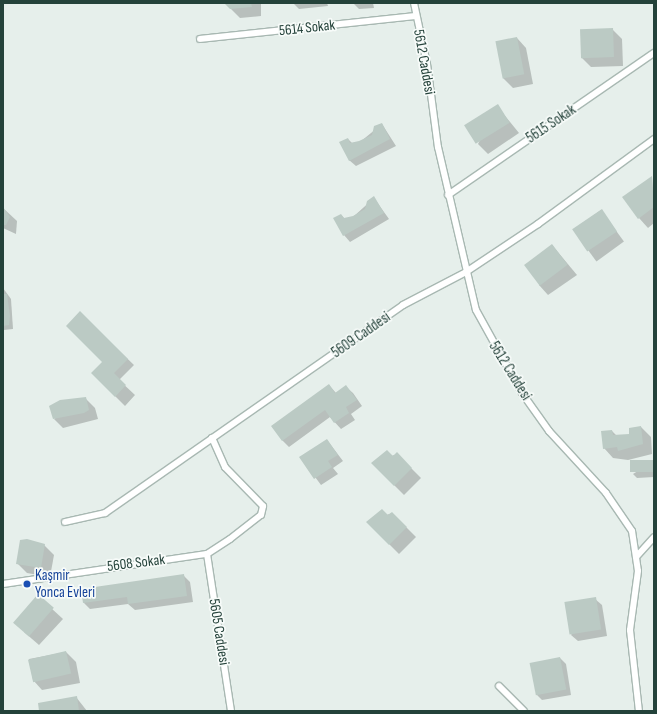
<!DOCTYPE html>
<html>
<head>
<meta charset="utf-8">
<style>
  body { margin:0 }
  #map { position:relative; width:657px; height:714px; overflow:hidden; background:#e6efeb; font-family:"Sofia Sans Condensed",sans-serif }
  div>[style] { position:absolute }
  .shadow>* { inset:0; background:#0003; transform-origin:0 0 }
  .building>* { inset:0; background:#bbcac4; transform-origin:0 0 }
  .roads { filter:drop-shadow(1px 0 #a8b8b2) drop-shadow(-1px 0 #a8b8b2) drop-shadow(0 1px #a8b8b2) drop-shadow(0 -1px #a8b8b2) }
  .minor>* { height:6px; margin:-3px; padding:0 3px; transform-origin:3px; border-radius:3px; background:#fff }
  .dots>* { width:11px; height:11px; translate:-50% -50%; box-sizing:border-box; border:2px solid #f7fbf9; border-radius:50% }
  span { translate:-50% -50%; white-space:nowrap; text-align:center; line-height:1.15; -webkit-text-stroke:3.5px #f7fbf9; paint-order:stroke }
  .street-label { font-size:15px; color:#24423a }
  .transit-label { font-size:15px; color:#164399 }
  .left { translate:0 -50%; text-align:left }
  .frame { position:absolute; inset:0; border:4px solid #24423a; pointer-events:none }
</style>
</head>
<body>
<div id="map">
  <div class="shadow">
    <div style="clip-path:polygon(225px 3px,261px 3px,261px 16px,240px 18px)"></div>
    <div style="clip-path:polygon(293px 3px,327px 3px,328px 6px,299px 9px)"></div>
    <div style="clip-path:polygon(353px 3px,373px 3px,374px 8px,359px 9px)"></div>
    <div style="clip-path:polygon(612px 29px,622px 39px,623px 66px,591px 67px,582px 58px)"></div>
    <div style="clip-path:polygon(517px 38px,526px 48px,533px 84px,513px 88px,503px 78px)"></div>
    <div style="clip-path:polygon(497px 106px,519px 133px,488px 154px,478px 144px)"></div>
    <div style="clip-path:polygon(382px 124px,396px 146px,356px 166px,349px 160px,348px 139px,352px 143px,360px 142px)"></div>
    <div style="clip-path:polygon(652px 177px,654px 223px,648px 228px,639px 218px)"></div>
    <div style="clip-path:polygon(374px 198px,389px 219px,350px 242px,344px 235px,341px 215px,345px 219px,353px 217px)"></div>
    <div style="clip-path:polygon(3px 208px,17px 221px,16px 234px,3px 228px)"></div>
    <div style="left:601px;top:210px;width:39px;height:34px;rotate:54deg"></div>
    <div style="clip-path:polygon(552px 245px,577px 275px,548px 295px,539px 285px)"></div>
    <div style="clip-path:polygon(3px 288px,11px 299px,13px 329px,4px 330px)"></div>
    <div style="clip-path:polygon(80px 313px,134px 365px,119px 380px,135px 395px,125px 406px,92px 373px,104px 362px)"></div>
    <div style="clip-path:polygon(329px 385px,336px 393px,346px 387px,353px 393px,362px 406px,351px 414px,355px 420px,341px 429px,330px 417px,289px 447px,282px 440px)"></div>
    <div style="clip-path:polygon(85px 398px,95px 408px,98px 419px,63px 428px,54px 419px)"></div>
    <div style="clip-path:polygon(641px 427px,651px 437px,652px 454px,628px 460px,613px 458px,604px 448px,612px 431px,617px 436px,631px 435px)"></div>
    <div style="clip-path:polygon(327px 440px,343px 461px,333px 468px,338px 474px,321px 485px,301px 458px)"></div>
    <div style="clip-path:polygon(397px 454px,421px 478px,404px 495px,372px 463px)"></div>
    <div style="clip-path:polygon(654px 461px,654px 477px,637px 478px,633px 474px)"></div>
    <div style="clip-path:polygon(392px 513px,416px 537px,399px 554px,367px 522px)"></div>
    <div style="clip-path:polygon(44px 545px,54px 555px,50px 577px,27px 573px,17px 563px)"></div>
    <div style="clip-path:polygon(183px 575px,190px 582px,193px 602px,135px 610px,128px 604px,90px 609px,84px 603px,82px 590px)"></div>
    <div style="clip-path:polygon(38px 596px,63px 619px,39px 645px,24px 632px)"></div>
    <div style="clip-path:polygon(595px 599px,602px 605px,607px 636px,578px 641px,571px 635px)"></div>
    <div style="clip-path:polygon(66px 652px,76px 662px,80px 683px,42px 690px,33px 680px,29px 659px)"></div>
    <div style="clip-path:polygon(560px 658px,566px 664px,571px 695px,542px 700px,536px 694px)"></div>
    <div style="clip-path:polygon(76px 697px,87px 711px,40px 711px)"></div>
  </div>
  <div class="building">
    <div style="clip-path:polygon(224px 3px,251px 3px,252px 7px,230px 9px)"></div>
    <div style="left:613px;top:28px;width:29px;height:33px;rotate:88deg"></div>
    <div style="left:517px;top:37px;width:38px;height:22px;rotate:79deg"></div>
    <div style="left:498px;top:104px;width:22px;height:40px;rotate:58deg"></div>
    <div style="clip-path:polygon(382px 123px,390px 139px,349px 161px,339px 142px,348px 138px,350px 143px,359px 141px,372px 135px,374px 126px)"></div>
    <div style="clip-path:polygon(652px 176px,654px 207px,638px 219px,622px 197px)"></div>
    <div style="clip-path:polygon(374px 196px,384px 213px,343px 236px,333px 218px,341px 214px,344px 218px,353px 216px,365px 209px,367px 201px)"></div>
    <div style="clip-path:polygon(3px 207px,10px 217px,6px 225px,3px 225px)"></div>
    <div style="left:602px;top:209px;width:27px;height:36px;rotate:56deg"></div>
    <div style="left:552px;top:244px;width:26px;height:35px;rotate:53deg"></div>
    <div style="clip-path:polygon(3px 294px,7px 294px,10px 316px,9px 325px,3px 326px)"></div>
    <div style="clip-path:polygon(80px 311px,128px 359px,114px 373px,126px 385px,115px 397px,91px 373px,102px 362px,66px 326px)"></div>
    <div style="clip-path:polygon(329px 384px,335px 393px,346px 385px,357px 400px,346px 407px,349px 413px,334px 423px,325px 410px,282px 441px,271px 426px)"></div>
    <div style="clip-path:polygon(86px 397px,89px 410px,84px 413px,53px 419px,49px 406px,60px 400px)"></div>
    <div style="clip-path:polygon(641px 426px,643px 444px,618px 451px,617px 447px,603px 449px,601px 431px,612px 430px,613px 435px,629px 434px,629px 428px)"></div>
    <div style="clip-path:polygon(327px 439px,338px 455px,328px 461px,332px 467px,314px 479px,299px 457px)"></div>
    <div style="clip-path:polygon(387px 450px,393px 456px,397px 452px,412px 468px,394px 486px,371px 463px)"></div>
    <div style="left:654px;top:460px;width:12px;height:24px;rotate:90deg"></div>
    <div style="clip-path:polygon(382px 509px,388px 515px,392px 512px,407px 527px,389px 545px,366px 522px)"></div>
    <div style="clip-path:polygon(27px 539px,45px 544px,41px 568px,16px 564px,20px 540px)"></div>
    <div style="clip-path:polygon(184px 574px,187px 596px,128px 604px,127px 597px,83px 603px,81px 589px)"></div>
    <div style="left:38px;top:594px;width:21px;height:38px;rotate:41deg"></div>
    <div style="left:596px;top:597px;width:33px;height:32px;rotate:81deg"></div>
    <div style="left:66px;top:651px;width:23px;height:39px;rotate:77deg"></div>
    <div style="left:560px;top:657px;width:33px;height:31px;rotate:79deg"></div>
    <div style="clip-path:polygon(77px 696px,79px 711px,39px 711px,38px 703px)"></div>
  </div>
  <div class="roads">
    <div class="minor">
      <div style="left:414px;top:3px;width:62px;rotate:78deg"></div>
      <div style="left:427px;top:64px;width:84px;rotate:82.5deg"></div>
      <div style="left:438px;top:147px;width:167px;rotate:76.9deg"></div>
      <div style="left:476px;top:310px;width:95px;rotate:61deg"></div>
      <div style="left:522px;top:393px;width:47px;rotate:54.6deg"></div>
      <div style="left:549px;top:431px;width:84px;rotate:47.4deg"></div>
      <div style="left:606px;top:493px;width:46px;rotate:55.6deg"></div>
      <div style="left:632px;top:531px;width:40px;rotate:81.5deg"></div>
      <div style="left:638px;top:571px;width:60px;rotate:97.7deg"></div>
      <div style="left:630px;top:630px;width:81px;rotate:83.7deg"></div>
      <div style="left:200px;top:39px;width:216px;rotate:-6.1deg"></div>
      <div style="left:448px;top:195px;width:250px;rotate:-34.6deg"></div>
      <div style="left:65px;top:522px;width:41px;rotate:-12.7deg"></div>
      <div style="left:105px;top:513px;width:363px;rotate:-34.9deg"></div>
      <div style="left:403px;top:305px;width:71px;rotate:-27.6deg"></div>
      <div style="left:466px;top:272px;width:87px;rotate:-33.7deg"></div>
      <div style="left:538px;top:224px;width:144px;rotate:-36.2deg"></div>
      <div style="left:207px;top:554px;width:159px;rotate:81.3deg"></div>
      <div style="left:637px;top:556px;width:25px;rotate:-48deg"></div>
      <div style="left:3px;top:584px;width:206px;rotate:-8.4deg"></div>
      <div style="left:207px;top:554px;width:27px;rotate:-33deg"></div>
      <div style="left:230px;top:539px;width:39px;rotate:-38deg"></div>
      <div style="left:261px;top:515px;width:9px;rotate:-77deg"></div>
      <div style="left:263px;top:506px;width:54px;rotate:-134.3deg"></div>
      <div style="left:225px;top:467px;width:32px;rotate:-114deg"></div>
      <div style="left:499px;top:686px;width:35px;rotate:45deg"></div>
    </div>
  </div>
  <div class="dots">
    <div style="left:27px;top:584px;background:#1a4fb4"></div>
  </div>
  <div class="street-label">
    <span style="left:307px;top:28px;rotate:-6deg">5614 Sokak</span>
    <span style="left:424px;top:62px;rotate:80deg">5612 Caddesi</span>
    <span style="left:551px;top:124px;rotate:-34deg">5615 Sokak</span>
    <span style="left:361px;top:335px;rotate:-35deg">5609 Caddesi</span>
    <span style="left:510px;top:371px;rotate:58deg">5612 Caddesi</span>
    <span style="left:136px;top:563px;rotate:-7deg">5608 Sokak</span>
    <span style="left:219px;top:632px;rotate:81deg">5605 Caddesi</span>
  </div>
  <div class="transit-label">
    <span class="left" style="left:35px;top:584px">Kaşmir<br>Yonca Evleri</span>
  </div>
  <div class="frame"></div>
</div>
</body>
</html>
